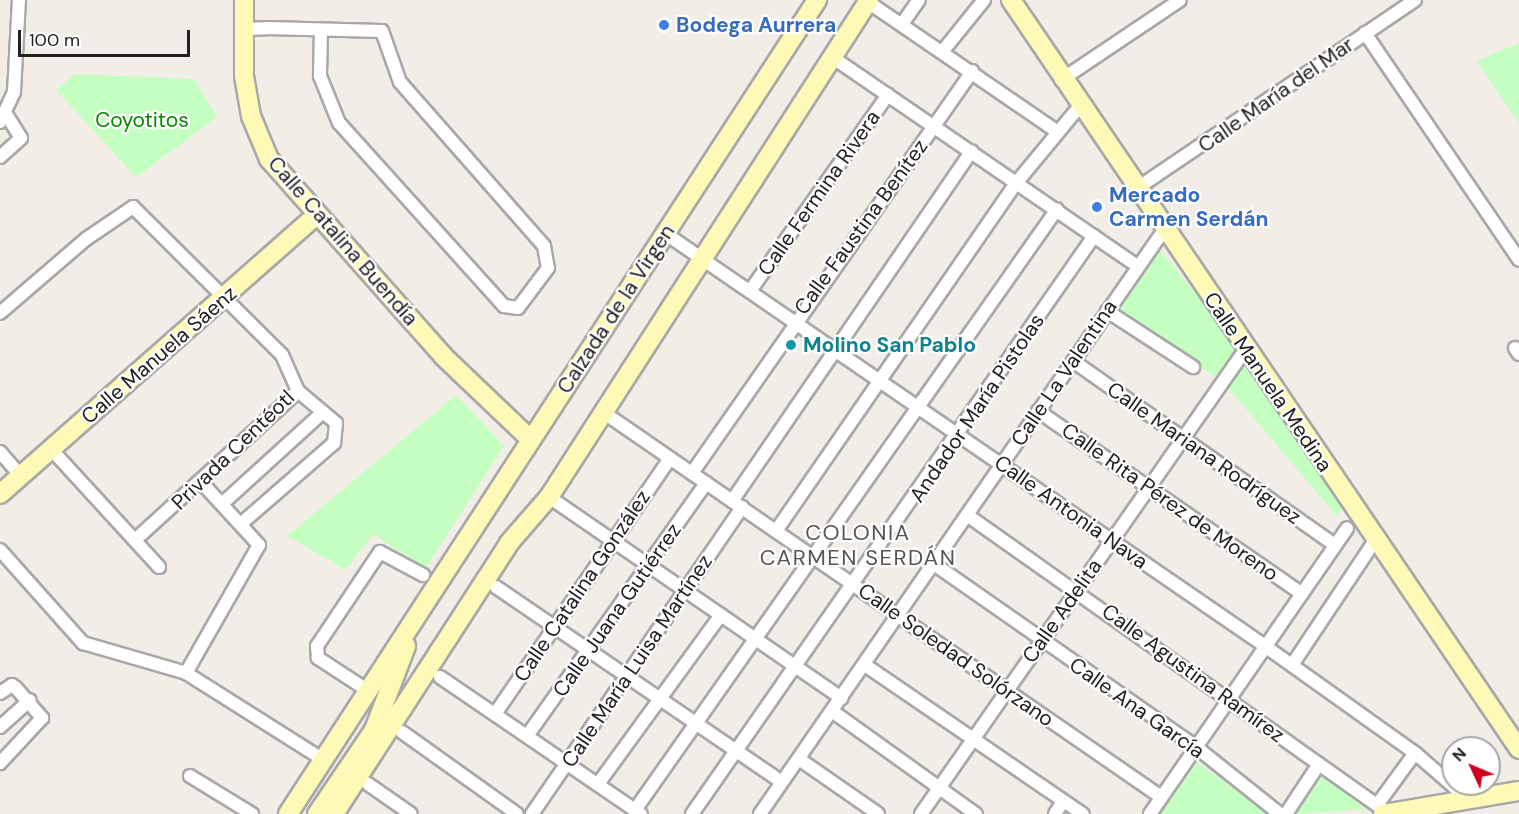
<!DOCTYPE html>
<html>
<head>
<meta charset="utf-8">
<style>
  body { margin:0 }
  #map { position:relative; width:1519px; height:814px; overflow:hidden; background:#f2ede7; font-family:"DM Sans",sans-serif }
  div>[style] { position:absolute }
  .park>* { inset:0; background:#c5fec1 }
  .roads { filter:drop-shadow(2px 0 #a8a8a8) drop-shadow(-2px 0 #a8a8a8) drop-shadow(0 2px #a8a8a8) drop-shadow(0 -2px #a8a8a8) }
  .street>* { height:12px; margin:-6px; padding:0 6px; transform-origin:6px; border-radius:6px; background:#fff }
  .secondary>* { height:18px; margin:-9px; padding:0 9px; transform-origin:9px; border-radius:9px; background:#fff9b8 }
  .dots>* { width:16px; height:16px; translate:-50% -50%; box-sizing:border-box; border:3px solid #fff; border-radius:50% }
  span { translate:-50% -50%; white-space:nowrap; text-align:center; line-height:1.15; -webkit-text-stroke:4.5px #fff; paint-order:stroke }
  .shop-label { font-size:21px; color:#366cbe; font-weight:700 }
  .left { translate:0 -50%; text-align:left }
  .street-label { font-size:21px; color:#212121 }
  .park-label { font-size:21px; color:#098503 }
  .culture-label { font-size:21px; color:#0d838f; font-weight:700 }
  .neighbourhood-label { font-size:22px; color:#545454; letter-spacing:1.5px }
  .north { position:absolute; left:1441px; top:736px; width:60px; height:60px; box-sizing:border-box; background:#fff; border:2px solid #a6a6a6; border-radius:50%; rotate:314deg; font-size:16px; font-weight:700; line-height:24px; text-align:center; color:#212121 }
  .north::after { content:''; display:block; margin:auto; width:21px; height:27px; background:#d1001c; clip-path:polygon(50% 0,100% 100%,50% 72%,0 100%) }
  .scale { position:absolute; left:18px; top:30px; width:172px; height:27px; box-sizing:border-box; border:3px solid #212121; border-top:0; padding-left:8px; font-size:18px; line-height:21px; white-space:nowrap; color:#212121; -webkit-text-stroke:4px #fff; paint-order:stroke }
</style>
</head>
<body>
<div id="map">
  <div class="park">
    <div style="clip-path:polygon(1519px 43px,1519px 123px,1477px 61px)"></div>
    <div style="clip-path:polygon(75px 74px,194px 79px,217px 117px,136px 177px,56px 90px)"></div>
    <div style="clip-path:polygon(1159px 250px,1231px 334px,1345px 503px,1337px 516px,1224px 383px,1116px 310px)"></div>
    <div style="clip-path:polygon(456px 395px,504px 446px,425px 569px,373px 534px,346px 570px,287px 536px)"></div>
    <div style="clip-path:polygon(1192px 759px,1270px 814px,1156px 814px)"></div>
    <div style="clip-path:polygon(1321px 774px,1365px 809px,1296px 814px)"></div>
  </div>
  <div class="roads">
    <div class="street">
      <div style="left:868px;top:2px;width:230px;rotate:34.4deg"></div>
      <div style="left:902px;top:24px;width:29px;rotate:-55deg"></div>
      <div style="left:243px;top:29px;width:24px;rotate:-2deg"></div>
      <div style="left:267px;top:28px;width:115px;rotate:1.5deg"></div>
      <div style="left:382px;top:31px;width:54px;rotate:70.6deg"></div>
      <div style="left:400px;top:82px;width:218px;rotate:48.7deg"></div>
      <div style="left:544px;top:246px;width:22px;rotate:80deg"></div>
      <div style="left:548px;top:268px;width:50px;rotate:126.9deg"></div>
      <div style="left:518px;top:308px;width:14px;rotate:-172deg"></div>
      <div style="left:504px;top:306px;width:246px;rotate:-132deg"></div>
      <div style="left:339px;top:123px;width:51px;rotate:-112deg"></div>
      <div style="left:320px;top:76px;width:46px;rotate:-88.8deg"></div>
      <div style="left:1365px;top:33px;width:274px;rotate:55.8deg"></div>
      <div style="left:942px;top:52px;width:67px;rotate:-51.1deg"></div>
      <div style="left:832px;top:57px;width:368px;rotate:34.4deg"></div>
      <div style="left:1061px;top:80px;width:143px;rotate:-33.9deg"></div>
      <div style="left:0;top:122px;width:33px;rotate:-65deg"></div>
      <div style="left:14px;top:92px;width:92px;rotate:-86.9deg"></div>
      <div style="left:0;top:157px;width:28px;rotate:-42deg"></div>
      <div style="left:21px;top:138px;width:26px;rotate:-122deg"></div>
      <div style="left:1136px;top:189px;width:337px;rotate:-34.1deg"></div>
      <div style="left:666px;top:234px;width:727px;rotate:34.52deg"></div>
      <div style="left:1265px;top:646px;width:184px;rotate:35.5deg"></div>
      <div style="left:1415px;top:753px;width:72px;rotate:41deg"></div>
      <div style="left:750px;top:291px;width:240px;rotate:-54.9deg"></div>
      <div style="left:1107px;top:311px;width:103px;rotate:33.1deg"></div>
      <div style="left:0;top:313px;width:113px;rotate:-40.7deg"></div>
      <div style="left:86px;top:239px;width:57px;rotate:-34.2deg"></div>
      <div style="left:133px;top:207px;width:210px;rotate:44.8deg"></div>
      <div style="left:282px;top:355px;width:39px;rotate:66deg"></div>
      <div style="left:1515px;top:348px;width:7px;rotate:56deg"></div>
      <div style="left:1073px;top:361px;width:320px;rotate:35.1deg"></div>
      <div style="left:1038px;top:411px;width:321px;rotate:34.7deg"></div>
      <div style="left:603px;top:412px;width:678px;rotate:34.6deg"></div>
      <div style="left:51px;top:449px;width:160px;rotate:47.5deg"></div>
      <div style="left:0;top:452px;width:32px;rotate:49deg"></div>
      <div style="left:692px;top:473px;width:490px;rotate:-55.1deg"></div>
      <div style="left:549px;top:497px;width:355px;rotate:34.5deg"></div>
      <div style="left:732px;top:501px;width:424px;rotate:-55.6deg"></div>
      <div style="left:223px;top:503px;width:135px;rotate:-42.3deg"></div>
      <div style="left:967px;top:515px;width:516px;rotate:35.29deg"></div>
      <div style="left:243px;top:522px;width:121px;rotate:-41deg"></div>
      <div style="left:334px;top:443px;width:20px;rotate:-84deg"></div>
      <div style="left:336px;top:423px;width:50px;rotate:-139.9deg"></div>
      <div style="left:776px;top:531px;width:424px;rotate:-55.4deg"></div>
      <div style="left:1017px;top:182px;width:97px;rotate:-50.4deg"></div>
      <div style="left:135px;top:540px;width:221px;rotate:-42.4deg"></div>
      <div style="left:0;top:550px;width:125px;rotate:48.3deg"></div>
      <div style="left:83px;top:643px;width:107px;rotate:16.2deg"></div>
      <div style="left:186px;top:673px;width:161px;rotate:32.3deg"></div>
      <div style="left:934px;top:564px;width:320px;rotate:34.9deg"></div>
      <div style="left:1196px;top:747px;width:107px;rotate:38.6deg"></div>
      <div style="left:496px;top:587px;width:346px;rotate:34.3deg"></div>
      <div style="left:865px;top:665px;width:264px;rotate:34.4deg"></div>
      <div style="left:1292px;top:665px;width:144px;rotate:-56.3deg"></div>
      <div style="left:186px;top:673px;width:147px;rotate:-60.3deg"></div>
      <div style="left:259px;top:545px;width:84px;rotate:-132.6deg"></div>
      <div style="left:440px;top:677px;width:243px;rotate:34.3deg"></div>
      <div style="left:367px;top:690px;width:59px;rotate:-146.9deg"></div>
      <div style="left:318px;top:658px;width:12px;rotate:-95deg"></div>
      <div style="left:317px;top:646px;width:113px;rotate:-56.2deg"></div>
      <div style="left:380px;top:552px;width:49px;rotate:28.1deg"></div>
      <div style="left:0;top:693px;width:14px;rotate:-34deg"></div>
      <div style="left:12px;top:685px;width:5px;rotate:37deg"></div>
      <div style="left:16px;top:688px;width:40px;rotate:49deg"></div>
      <div style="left:42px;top:718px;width:62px;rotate:133deg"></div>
      <div style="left:832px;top:711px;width:177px;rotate:35.6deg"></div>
      <div style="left:495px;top:714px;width:310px;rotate:-55.6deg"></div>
      <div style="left:0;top:727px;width:40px;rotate:-42deg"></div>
      <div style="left:402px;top:732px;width:141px;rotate:35.5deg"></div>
      <div style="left:527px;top:736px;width:310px;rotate:-54.7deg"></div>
      <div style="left:799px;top:759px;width:96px;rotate:34.8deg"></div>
      <div style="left:190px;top:776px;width:73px;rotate:31.5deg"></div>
      <div style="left:368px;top:784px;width:52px;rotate:34.9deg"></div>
      <div style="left:598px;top:784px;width:209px;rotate:-54deg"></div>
      <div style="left:1377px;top:805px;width:64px;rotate:-53.8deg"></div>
      <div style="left:635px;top:810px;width:734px;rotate:-54.92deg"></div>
      <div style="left:532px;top:814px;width:372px;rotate:-55.6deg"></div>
      <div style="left:692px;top:814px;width:704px;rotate:-55.18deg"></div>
      <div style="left:760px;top:814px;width:710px;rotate:-55.33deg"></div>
      <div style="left:921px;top:814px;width:566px;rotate:-55.07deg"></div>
      <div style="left:1055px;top:814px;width:15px;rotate:-58deg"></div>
      <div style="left:1150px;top:814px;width:347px;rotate:-55.4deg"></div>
      <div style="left:1286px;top:814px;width:60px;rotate:-56.6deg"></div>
    </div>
    <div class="secondary">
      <div style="left:244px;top:0;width:76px;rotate:90deg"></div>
      <div style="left:244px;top:76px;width:41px;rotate:80.1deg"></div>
      <div style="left:251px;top:116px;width:47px;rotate:67.3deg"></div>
      <div style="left:269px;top:159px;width:264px;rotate:48.5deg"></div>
      <div style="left:444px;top:357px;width:119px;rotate:43.6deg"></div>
      <div style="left:1011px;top:0;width:905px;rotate:55.85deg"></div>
      <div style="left:0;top:494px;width:422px;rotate:-41.4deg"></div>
      <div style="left:288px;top:814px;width:971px;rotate:-56.98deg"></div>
      <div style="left:317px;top:814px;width:102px;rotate:-55.8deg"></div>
      <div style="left:374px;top:730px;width:90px;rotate:-69.1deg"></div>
      <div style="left:334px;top:814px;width:323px;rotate:-57.1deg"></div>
      <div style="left:509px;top:543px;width:61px;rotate:-49deg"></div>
      <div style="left:549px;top:497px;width:591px;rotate:-57.22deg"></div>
      <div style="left:1383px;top:814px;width:138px;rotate:-9.6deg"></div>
    </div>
  </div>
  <div class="dots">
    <div style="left:664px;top:25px;background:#3f7fe0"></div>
    <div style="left:1097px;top:207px;background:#3f7fe0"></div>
    <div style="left:791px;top:345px;background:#0f9aa8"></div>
  </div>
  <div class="shop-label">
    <span class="left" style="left:676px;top:25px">Bodega Aurrera</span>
    <span class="left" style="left:1109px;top:207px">Mercado<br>Carmen Serdán</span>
  </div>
  <div class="street-label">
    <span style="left:1276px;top:95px;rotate:-35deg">Calle María del Mar</span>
    <span style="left:819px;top:193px;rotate:-55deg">Calle Fermina Rivera</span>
    <span style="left:861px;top:227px;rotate:-54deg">Calle Faustina Benítez</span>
    <span style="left:343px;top:241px;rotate:49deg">Calle Catalina Buendía</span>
    <span style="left:616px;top:309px;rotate:-57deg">Calzada de la Virgen</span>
    <span style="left:159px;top:355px;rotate:-41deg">Calle Manuela Sáenz</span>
    <span style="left:1064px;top:373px;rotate:-56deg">Calle La Valentina</span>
    <span style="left:1268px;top:382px;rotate:56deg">Calle Manuela Medina</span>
    <span style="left:977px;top:408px;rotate:-56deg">Andador María Pistolas</span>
    <span style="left:233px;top:450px;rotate:-44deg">Privada Centéotl</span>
    <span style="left:1204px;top:453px;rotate:35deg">Calle Mariana Rodríguez</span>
    <span style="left:1170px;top:502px;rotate:35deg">Calle Rita Pérez de Moreno</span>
    <span style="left:1071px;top:512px;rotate:35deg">Calle Antonia Nava</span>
    <span style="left:582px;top:586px;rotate:-56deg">Calle Catalina González</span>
    <span style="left:617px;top:610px;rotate:-55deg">Calle Juana Gutiérrez</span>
    <span style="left:1062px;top:611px;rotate:-55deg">Calle Adelita</span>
    <span style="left:956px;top:655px;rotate:35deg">Calle Soledad Solórzano</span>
    <span style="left:637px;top:661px;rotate:-56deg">Calle María Luisa Martínez</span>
    <span style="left:1193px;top:673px;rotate:36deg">Calle Agustina Ramírez</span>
    <span style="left:1137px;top:708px;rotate:35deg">Calle Ana García</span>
  </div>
  <div class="park-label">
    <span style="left:142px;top:120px">Coyotitos</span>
  </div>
  <div class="culture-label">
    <span class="left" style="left:803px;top:345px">Molino San Pablo</span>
  </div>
  <div class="neighbourhood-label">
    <span style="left:858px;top:545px">COLONIA<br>CARMEN SERDÁN</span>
  </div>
  <div class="north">N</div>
  <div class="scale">100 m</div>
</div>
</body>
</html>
